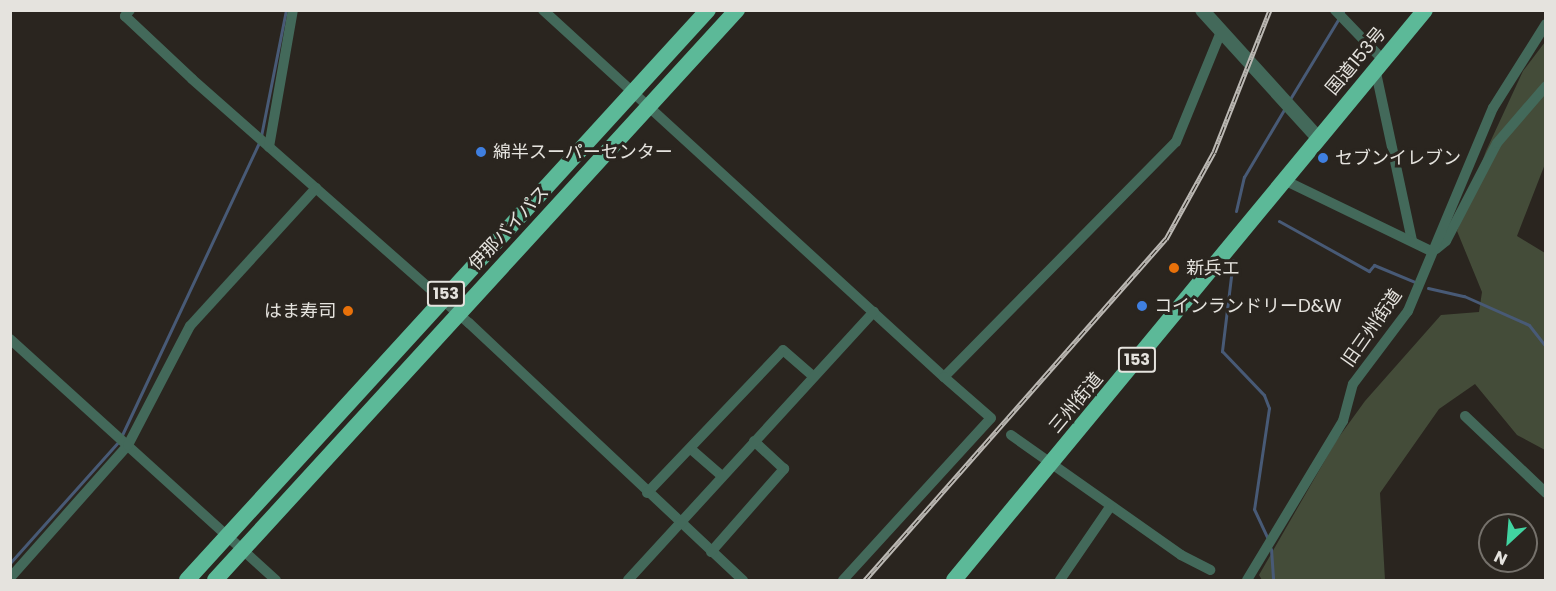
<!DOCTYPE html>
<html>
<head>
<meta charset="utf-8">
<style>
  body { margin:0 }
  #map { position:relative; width:1556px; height:591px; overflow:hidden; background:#2a251f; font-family:Poppins,"Noto Sans JP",sans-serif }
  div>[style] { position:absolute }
  .green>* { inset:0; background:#444c39 }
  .stream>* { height:3px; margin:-1.5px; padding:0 1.5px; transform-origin:1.5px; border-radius:1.5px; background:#485a76 }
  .minor>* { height:10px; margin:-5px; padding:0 5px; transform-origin:5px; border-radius:5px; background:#43695a }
  .tertiary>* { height:14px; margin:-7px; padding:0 7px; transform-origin:7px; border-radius:7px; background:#43695a }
  .trunk>* { height:16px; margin:-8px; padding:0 8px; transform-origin:8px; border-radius:8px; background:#5cb998 }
  .rail>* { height:5px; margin-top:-2.5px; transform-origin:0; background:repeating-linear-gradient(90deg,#2a251f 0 9px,#bcb9b4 0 18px); box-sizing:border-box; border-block:2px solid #bcb9b4 }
  .dots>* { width:16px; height:16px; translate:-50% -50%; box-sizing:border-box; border:3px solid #2a251f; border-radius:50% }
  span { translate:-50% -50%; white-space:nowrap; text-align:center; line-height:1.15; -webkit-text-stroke:6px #2a251f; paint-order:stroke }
  .shield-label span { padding:2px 4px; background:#2a251f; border:2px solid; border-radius:4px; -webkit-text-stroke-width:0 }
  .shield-label { font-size:16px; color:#e5e3de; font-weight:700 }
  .street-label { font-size:18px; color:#e5e3de }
  .poi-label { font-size:18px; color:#e5e3de }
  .left { translate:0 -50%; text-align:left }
  .right { translate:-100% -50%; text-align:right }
  .frame { position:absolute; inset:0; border:12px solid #e5e3de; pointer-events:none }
  .north { position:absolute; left:1478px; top:513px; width:60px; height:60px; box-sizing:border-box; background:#2a251f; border:2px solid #75716b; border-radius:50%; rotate:206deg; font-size:16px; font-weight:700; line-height:24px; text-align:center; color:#e5e3de }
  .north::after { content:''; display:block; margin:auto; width:21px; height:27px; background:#41d4a1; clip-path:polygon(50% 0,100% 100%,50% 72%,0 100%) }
</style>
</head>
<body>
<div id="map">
  <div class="green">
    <div style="clip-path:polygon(1545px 42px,1545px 164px,1517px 236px,1545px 253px,1545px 450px,1517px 435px,1475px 384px,1439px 409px,1380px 493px,1385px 580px,1262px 580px,1259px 575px,1336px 441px,1365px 401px,1441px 315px,1479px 312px,1482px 292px,1457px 231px,1486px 151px,1523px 71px)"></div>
  </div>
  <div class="stream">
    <div style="left:1290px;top:99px;width:104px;rotate:-58.8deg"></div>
    <div style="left:261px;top:136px;width:128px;rotate:-78.8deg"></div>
    <div style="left:1236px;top:211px;width:35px;rotate:-77deg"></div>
    <div style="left:1244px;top:177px;width:80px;rotate:-59.3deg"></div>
    <div style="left:1279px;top:221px;width:103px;rotate:29.1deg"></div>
    <div style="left:1369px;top:271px;width:8px;rotate:-50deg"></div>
    <div style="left:1374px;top:265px;width:44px;rotate:22.5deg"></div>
    <div style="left:1233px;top:260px;width:92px;rotate:96.9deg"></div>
    <div style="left:1222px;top:351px;width:61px;rotate:46.3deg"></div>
    <div style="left:1264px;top:395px;width:14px;rotate:69deg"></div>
    <div style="left:1269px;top:408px;width:102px;rotate:98.4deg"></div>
    <div style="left:1254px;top:509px;width:31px;rotate:65deg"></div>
    <div style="left:1428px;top:288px;width:37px;rotate:13deg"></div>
    <div style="left:1464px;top:296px;width:71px;rotate:24deg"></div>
    <div style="left:1529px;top:325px;width:28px;rotate:52deg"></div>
    <div style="left:122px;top:435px;width:323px;rotate:-64.9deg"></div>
    <div style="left:1271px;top:549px;width:31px;rotate:86deg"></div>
    <div style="left:10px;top:563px;width:164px;rotate:-48.2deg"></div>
  </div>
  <div class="minor">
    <div style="left:130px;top:10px;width:8px;rotate:130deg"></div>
    <div style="left:125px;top:16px;width:92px;rotate:43.2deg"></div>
    <div style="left:192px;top:79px;width:369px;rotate:41.4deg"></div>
    <div style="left:469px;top:323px;width:376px;rotate:43.2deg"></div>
    <div style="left:543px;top:10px;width:544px;rotate:42.47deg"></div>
    <div style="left:944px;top:377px;width:330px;rotate:-45.4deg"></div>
    <div style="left:1176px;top:142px;width:119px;rotate:-67.8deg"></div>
    <div style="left:1335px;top:10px;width:68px;rotate:46.2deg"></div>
    <div style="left:1375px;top:68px;width:177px;rotate:77.9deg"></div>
    <div style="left:269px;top:147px;width:139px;rotate:-80.1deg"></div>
    <div style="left:1284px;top:180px;width:165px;rotate:25.8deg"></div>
    <div style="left:1436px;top:249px;width:13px;rotate:-39deg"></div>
    <div style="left:1446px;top:241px;width:110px;rotate:-62.5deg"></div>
    <div style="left:1497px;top:143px;width:75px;rotate:-49.3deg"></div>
    <div style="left:10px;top:339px;width:359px;rotate:42.2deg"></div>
    <div style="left:1465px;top:416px;width:112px;rotate:43.5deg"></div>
    <div style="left:1011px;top:435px;width:208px;rotate:35.2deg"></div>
    <div style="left:1181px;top:555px;width:33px;rotate:27deg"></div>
    <div style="left:692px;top:450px;width:40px;rotate:41deg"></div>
    <div style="left:647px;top:493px;width:197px;rotate:-46.4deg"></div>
    <div style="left:783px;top:350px;width:40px;rotate:41deg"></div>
    <div style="left:711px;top:552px;width:111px;rotate:-48.7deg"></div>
    <div style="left:784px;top:469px;width:41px;rotate:-137deg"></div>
    <div style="left:10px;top:578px;width:178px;rotate:-48.4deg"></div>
    <div style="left:128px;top:445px;width:134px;rotate:-62.5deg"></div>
    <div style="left:190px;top:326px;width:187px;rotate:-47.6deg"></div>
    <div style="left:628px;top:580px;width:364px;rotate:-47.5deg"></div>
    <div style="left:843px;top:580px;width:219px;rotate:-47.6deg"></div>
    <div style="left:991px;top:418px;width:62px;rotate:-138.9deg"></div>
    <div style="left:1060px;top:580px;width:88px;rotate:-55.6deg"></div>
    <div style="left:1247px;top:580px;width:186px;rotate:-58.9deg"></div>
    <div style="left:1343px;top:421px;width:38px;rotate:-75deg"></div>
    <div style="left:1353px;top:384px;width:91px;rotate:-53deg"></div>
    <div style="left:1408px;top:311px;width:220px;rotate:-67.3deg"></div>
    <div style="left:1493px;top:108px;width:99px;rotate:-57.8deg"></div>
  </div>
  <div class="tertiary">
    <div style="left:1202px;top:10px;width:173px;rotate:47.8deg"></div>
  </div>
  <div class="trunk">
    <div style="left:187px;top:580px;width:772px;rotate:-47.57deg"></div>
    <div style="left:215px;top:580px;width:773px;rotate:-47.52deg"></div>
    <div style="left:954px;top:580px;width:739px;rotate:-50.43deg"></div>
  </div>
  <div class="rail">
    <div style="left:865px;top:580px;width:455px;rotate:-48.6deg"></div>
    <div style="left:1166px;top:239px;width:99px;rotate:-61.1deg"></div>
    <div style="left:1214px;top:152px;width:153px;rotate:-68.5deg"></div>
  </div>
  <div class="dots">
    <div style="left:481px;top:152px;background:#3f7fe0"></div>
    <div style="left:1323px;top:158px;background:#3f7fe0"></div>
    <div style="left:1174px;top:268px;background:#e8710a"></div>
    <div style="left:1142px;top:306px;background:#3f7fe0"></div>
    <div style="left:348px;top:311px;background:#e8710a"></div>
  </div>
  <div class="shield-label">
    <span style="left:446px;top:294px">153</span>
    <span style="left:1137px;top:360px">153</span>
  </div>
  <div class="street-label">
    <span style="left:1356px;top:61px;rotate:-50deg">国道153号</span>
    <span style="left:509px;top:228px;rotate:-47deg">伊那バイパス</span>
    <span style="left:1372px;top:328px;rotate:-55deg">旧三州街道</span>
    <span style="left:1076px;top:403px;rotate:-50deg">三州街道</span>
  </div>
  <div class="poi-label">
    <span class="left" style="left:493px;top:152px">綿半スーパーセンター</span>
    <span class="left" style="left:1335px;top:158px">セブンイレブン</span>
    <span class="left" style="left:1186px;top:268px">新兵エ</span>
    <span class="left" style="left:1154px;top:306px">コインランドリーD&amp;W</span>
    <span class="right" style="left:336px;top:311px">はま寿司</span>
  </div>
  <div class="frame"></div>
  <div class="north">N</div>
</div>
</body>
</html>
